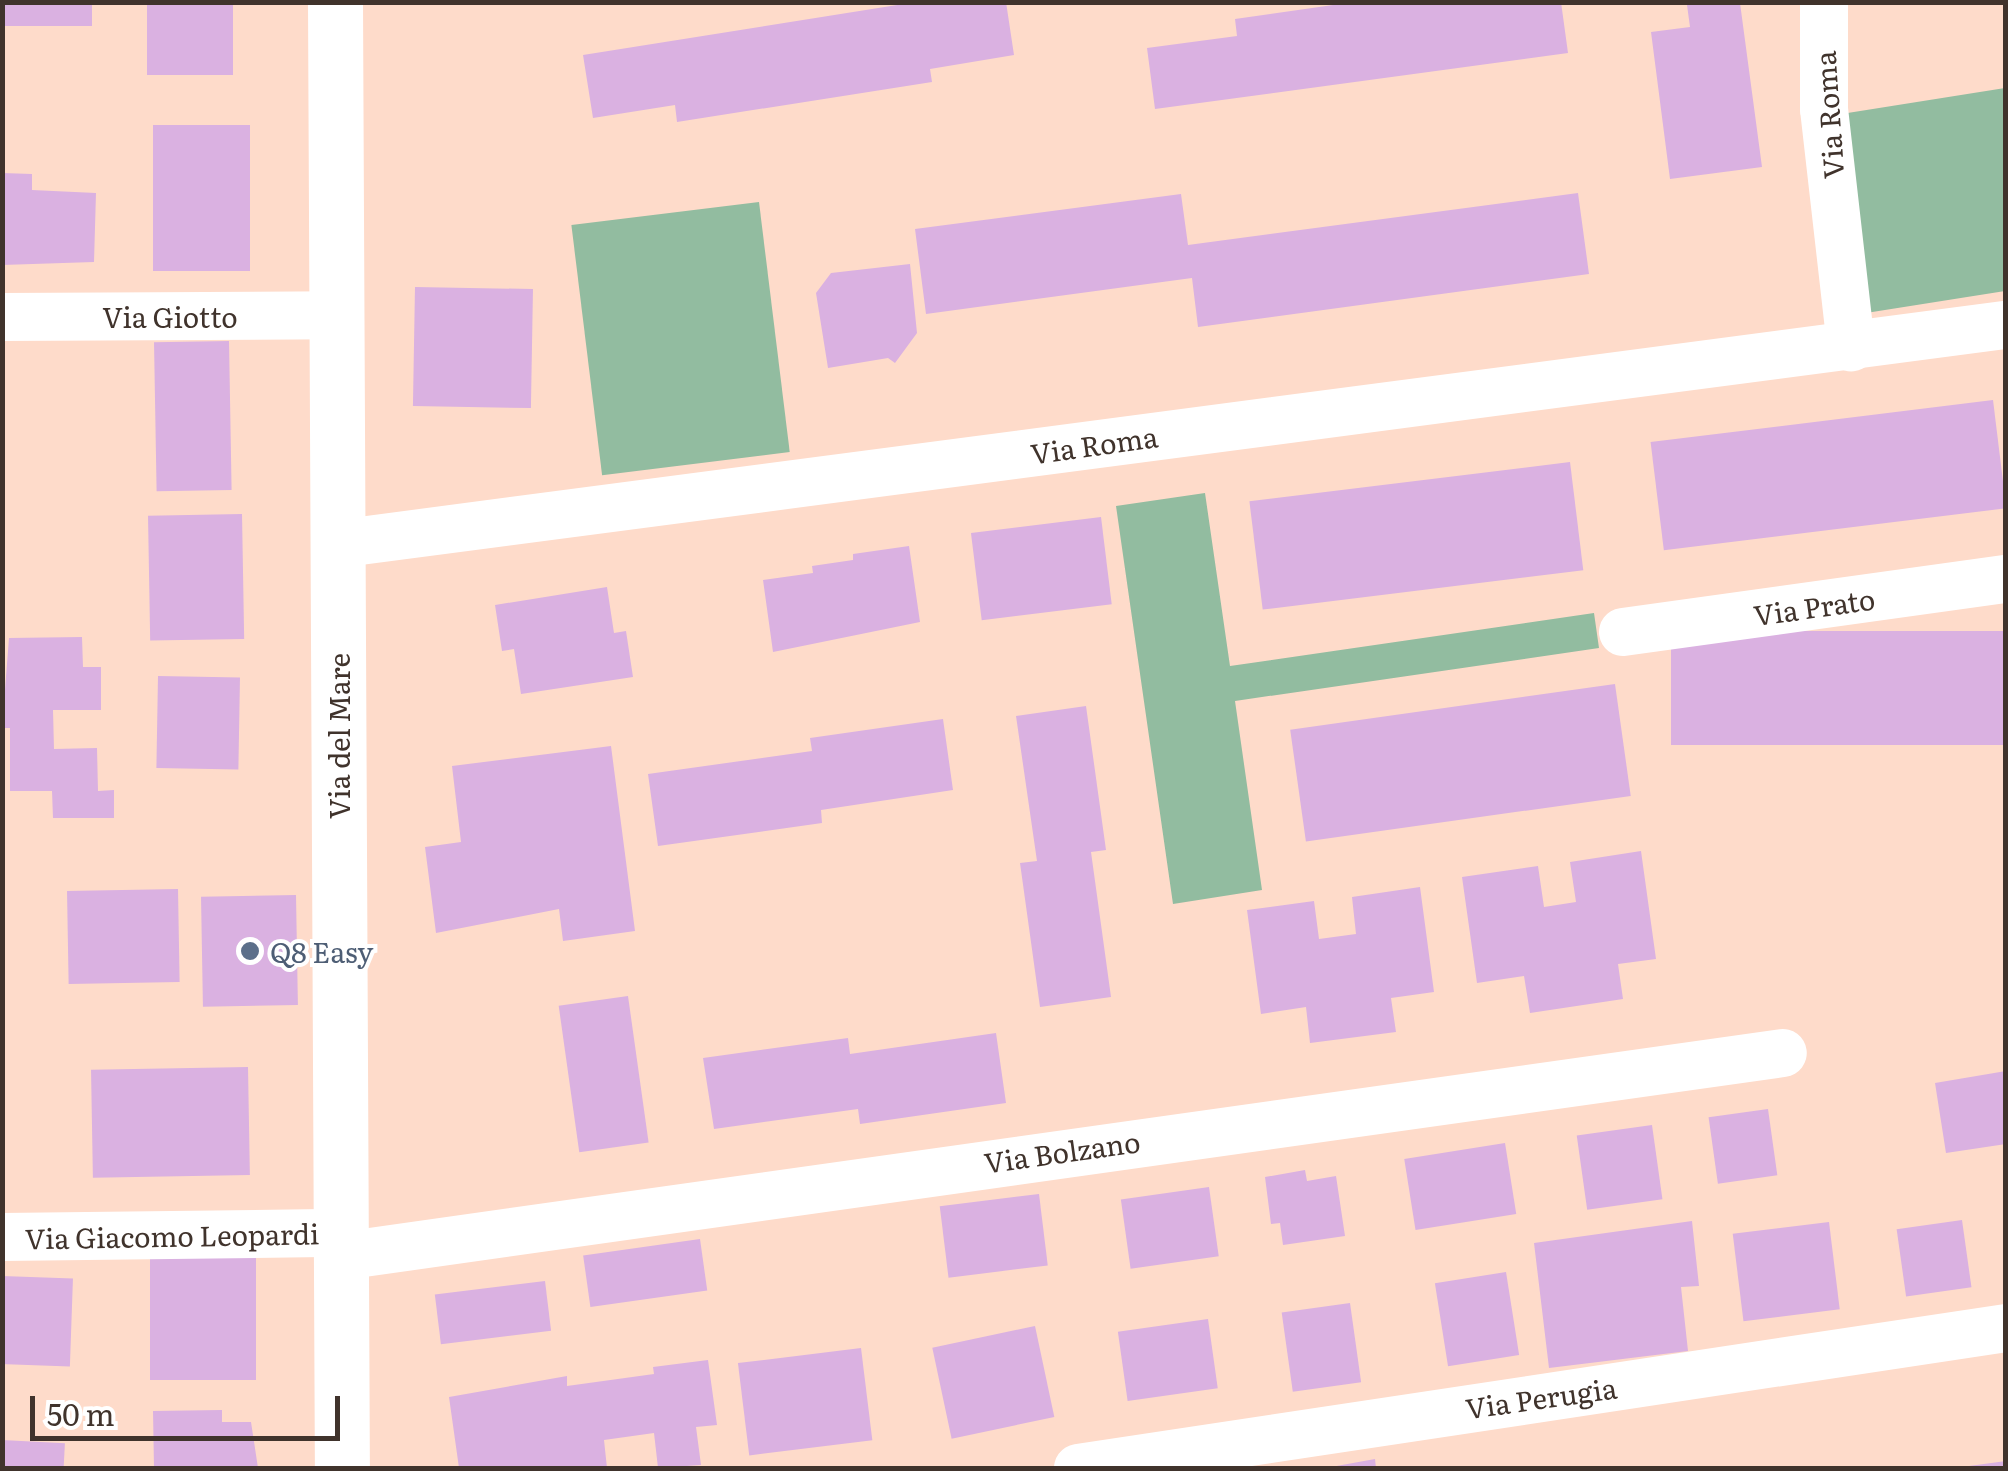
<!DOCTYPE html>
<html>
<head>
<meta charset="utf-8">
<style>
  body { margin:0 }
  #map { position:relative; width:2008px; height:1471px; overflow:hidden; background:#fedbca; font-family:Literata,serif }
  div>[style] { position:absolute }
  .green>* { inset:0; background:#92bca0; transform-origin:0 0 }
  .building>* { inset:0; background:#dab1e1; transform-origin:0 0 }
  .minor>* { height:48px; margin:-24px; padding:0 24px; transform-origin:24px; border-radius:24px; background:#fff }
  .secondary>* { height:55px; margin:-27.5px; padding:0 27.5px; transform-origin:27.5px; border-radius:27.5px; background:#fff }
  .dots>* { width:28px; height:28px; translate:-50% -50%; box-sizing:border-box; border:5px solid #fff; border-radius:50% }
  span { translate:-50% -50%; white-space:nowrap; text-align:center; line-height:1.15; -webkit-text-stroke:8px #fff; paint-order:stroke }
  .street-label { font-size:28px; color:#40332c }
  .service-label { font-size:28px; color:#4e5e75 }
  .left { translate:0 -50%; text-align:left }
  .frame { position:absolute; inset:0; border:5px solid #40332c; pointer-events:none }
  .scale { position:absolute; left:30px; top:1396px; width:310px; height:45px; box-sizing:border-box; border:5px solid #40332c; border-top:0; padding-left:12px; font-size:30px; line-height:35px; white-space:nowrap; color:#40332c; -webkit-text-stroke:8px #fff; paint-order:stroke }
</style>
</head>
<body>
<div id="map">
  <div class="green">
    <div style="clip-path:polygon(2005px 88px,2005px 291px,1866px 313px,1835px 115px)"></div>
    <div style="left:759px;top:202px;width:252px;height:189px;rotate:83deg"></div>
    <div style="clip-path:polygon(1205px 493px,1230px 666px,1594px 613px,1599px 648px,1235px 701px,1262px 890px,1173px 904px,1116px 506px)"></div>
  </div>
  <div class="building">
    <div style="left:2px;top:2px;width:90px;height:24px"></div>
    <div style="left:147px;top:2px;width:86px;height:73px"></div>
    <div style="clip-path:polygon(916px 2px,1006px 2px,1014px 55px,930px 69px,932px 82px,677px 122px,675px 105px,593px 118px,583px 55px)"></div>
    <div style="clip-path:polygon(1354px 2px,1561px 2px,1568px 53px,1155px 109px,1147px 48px,1237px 36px,1235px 19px)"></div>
    <div style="clip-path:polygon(1740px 3px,1762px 167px,1670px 179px,1651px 32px,1690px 27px,1687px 5px)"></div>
    <div style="left:153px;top:125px;width:97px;height:146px"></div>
    <div style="clip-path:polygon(2px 173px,32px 174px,32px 190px,96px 193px,94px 262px,2px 265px)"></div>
    <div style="clip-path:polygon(1578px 193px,1589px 274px,1198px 327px,1192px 278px,926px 314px,915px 229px,1181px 194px,1188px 245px)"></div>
    <div style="clip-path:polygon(910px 264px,917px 333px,895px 363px,888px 358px,828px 368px,816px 293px,831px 273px)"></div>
    <div style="left:415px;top:287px;width:118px;height:119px;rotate:1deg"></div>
    <div style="left:229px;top:341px;width:149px;height:75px;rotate:89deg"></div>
    <div style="left:1993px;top:400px;width:109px;height:345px;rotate:83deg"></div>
    <div style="left:1570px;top:462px;width:109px;height:323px;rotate:83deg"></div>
    <div style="left:242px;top:514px;width:125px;height:94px;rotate:89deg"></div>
    <div style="left:1101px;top:517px;width:88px;height:131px;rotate:83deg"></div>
    <div style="clip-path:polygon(909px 546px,920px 622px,773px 652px,763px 580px,813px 573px,812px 566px,853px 560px,853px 554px)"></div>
    <div style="clip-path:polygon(607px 587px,614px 633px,626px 631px,633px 677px,521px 694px,514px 649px,502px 651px,495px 605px)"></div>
    <div style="left:2006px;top:631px;width:114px;height:335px;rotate:90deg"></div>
    <div style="clip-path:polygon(82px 637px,83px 667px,101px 667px,101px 710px,53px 710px,54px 749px,97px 748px,98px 791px,114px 790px,114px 818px,53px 818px,52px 791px,10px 791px,10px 728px,2px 728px,9px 638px)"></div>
    <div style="left:158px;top:676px;width:82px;height:92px;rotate:1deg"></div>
    <div style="left:1615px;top:684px;width:113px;height:328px;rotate:82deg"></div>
    <div style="clip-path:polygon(1086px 706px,1106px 850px,1091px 852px,1111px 997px,1040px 1007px,1020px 863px,1037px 861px,1016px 716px)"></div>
    <div style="clip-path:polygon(943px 719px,953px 790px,821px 810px,822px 823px,658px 846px,648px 774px,812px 751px,810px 738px)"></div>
    <div style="clip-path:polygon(611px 746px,635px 931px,563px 941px,559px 909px,436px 933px,425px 847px,461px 842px,452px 766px)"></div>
    <div style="clip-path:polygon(1641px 851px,1656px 959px,1618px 964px,1623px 999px,1530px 1013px,1524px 976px,1477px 983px,1462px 877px,1538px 866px,1544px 907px,1576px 902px,1570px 862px)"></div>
    <div style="clip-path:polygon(1420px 887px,1434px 992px,1391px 998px,1396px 1032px,1310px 1043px,1306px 1007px,1261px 1014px,1247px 910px,1314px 901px,1319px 939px,1356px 934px,1352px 897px)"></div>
    <div style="left:178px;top:889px;width:93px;height:111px;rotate:89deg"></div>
    <div style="left:296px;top:895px;width:110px;height:95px;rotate:89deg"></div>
    <div style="left:628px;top:996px;width:148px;height:70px;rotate:82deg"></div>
    <div style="clip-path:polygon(996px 1033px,1006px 1103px,860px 1124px,858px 1109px,714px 1129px,703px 1058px,848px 1038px,850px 1054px)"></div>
    <div style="left:248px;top:1067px;width:108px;height:157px;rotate:89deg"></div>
    <div style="clip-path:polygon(2006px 1071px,2006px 1144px,1946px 1153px,1935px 1083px)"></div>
    <div style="left:1768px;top:1109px;width:67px;height:60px;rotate:82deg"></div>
    <div style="left:1652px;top:1125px;width:75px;height:76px;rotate:82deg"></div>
    <div style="left:1505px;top:1143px;width:72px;height:102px;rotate:81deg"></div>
    <div style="clip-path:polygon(1305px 1170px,1307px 1181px,1336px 1176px,1345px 1236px,1283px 1245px,1280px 1223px,1271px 1224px,1265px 1177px)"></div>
    <div style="left:1209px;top:1187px;width:70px;height:89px;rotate:82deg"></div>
    <div style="left:1039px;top:1194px;width:72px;height:100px;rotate:83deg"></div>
    <div style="left:1962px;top:1220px;width:68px;height:66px;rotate:82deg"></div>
    <div style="clip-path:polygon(1692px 1221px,1699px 1286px,1681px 1287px,1688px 1351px,1549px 1368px,1534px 1243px)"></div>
    <div style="left:1829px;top:1222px;width:88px;height:97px;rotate:83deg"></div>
    <div style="left:700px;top:1239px;width:52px;height:118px;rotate:82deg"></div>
    <div style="left:256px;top:1251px;width:129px;height:106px;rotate:90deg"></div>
    <div style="left:1506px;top:1272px;width:84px;height:72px;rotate:81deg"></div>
    <div style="left:2px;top:1276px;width:71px;height:88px;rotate:2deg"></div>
    <div style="left:545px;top:1281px;width:50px;height:111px;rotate:83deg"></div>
    <div style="left:1350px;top:1303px;width:80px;height:69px;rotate:82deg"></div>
    <div style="left:1208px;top:1319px;width:70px;height:91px;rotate:82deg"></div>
    <div style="left:1035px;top:1326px;width:93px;height:105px;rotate:78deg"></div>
    <div style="left:861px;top:1348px;width:93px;height:124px;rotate:83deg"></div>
    <div style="clip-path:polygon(708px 1360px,717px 1425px,696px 1427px,701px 1465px,658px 1468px,654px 1433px,604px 1440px,607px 1468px,459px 1468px,449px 1397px,567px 1376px,567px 1386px,654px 1374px,653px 1367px)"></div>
    <div style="clip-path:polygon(222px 1410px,222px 1422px,251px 1422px,258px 1468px,154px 1468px,153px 1411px)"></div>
    <div style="left:2px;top:1440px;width:63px;height:28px;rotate:3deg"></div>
    <div style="clip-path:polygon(1375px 1459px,1376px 1468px,1332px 1468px,1331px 1467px)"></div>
    <div style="clip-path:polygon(2006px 1461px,2006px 1468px,1969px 1468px,1969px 1466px)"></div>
  </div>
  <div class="minor">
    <div style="left:1824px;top:2px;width:107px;rotate:90deg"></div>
    <div style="left:1824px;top:109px;width:240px;rotate:83.5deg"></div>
    <div style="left:2px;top:317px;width:335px;rotate:-0.3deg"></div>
    <div style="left:337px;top:544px;width:1683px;rotate:-7.48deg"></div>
    <div style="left:1623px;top:632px;width:387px;rotate:-7.9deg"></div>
    <div style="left:2px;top:1237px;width:340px;rotate:-0.7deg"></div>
    <div style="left:342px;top:1256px;width:1455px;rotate:-8.02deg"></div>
    <div style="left:1078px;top:1468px;width:939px;rotate:-8.58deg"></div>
  </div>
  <div class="secondary">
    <div style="left:335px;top:2px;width:1466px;rotate:89.73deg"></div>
  </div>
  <div class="dots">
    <div style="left:250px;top:951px;background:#5c6f8a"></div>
  </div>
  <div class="street-label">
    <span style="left:1828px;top:115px;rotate:-94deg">Via Roma</span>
    <span style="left:170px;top:316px">Via Giotto</span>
    <span style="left:1094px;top:444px;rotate:-8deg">Via Roma</span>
    <span style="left:1814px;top:606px;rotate:-8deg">Via Prato</span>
    <span style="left:338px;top:736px;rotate:-90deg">Via del Mare</span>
    <span style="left:1062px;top:1151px;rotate:-8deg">Via Bolzano</span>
    <span style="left:172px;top:1235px;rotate:-1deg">Via Giacomo Leopardi</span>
    <span style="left:1541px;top:1397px;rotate:-8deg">Via Perugia</span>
  </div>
  <div class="service-label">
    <span class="left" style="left:270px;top:951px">Q8 Easy</span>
  </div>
  <div class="frame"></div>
  <div class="scale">50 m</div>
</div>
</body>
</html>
